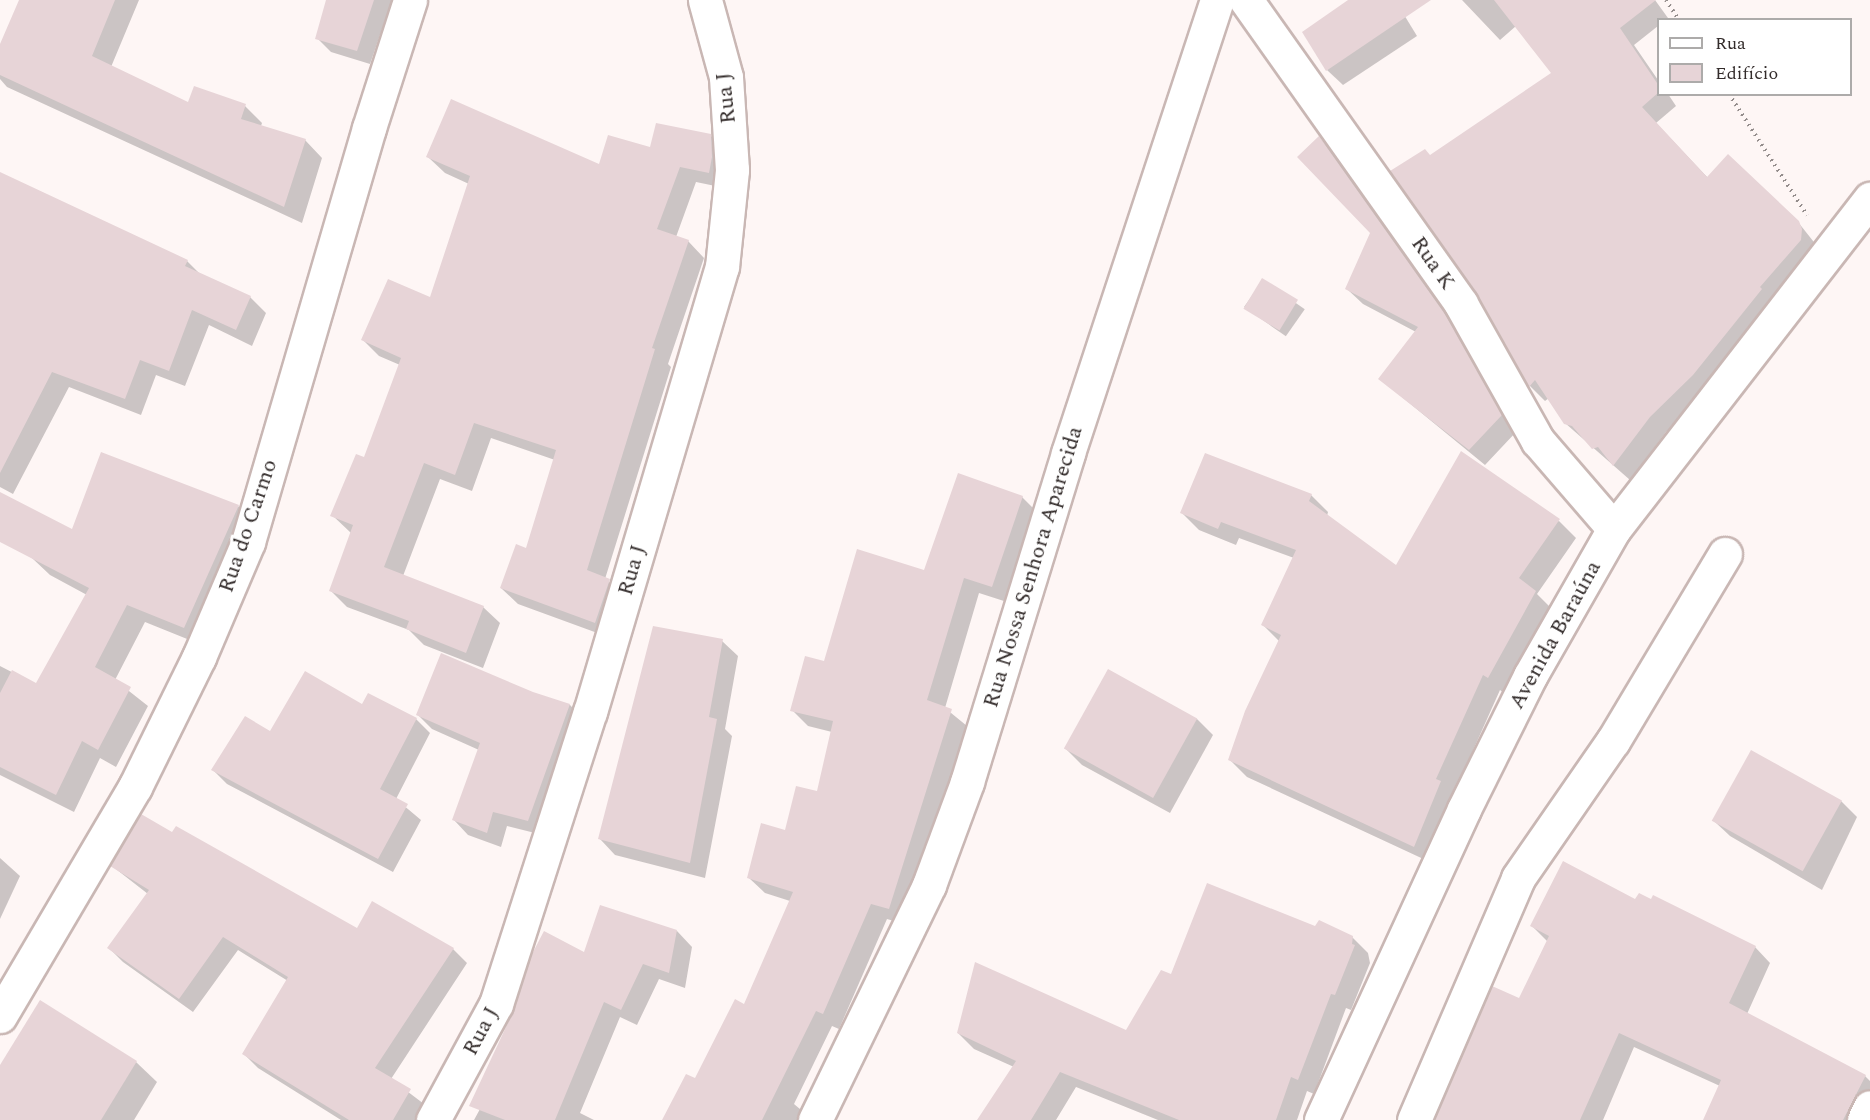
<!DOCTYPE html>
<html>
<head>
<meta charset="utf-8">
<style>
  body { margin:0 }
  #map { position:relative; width:1870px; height:1120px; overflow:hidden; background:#fef6f5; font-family:Spectral,serif }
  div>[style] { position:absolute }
  .shadow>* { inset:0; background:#0003; transform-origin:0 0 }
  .building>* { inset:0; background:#e7d4d7; transform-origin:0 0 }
  .path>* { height:4px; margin-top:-2px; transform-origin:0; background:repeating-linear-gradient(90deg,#938c8b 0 1.5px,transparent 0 6px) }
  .roads { filter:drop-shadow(2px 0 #c9b7b4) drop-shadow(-2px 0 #c9b7b4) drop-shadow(0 2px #c9b7b4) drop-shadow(0 -2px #c9b7b4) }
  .minor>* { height:33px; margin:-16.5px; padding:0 16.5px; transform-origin:16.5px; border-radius:16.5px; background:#fff }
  span { translate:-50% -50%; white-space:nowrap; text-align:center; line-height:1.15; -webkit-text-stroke:6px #fff; paint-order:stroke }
  .street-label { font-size:22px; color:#332c2b }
  .legend { position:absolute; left:1657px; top:18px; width:195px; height:78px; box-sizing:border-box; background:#fff; border:2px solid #adabaa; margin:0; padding:8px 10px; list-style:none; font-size:18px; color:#332c2b }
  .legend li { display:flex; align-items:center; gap:12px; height:30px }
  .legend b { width:30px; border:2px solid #adabaa }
</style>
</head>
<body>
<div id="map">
  <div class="shadow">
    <div style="clip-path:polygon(22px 0,139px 0,111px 67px,189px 104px,245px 106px,262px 123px,261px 126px,305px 140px,322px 158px,302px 223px,7px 87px,0 79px,0 48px)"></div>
    <div style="clip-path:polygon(328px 0,392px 0,370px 64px,331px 52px,317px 38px)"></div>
    <div style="clip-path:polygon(1351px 0,1395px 0,1417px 36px,1343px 85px,1327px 70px)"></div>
    <div style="clip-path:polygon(1462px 0,1655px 0,1668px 18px,1658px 20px,1658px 26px,1634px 45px,1658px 80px,1658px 94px,1668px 94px,1676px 106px,1656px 123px,1708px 178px,1798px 222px,1817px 246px,1708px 390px,1666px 432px,1630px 480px,1565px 423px,1549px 398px,1545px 401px,1530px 386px,1430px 157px,1553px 74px,1516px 26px,1500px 40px)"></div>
    <div style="clip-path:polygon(710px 135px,727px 152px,725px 188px,696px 182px,676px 237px,688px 241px,704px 258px,668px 364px,671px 367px,605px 579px,625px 597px,611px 638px,518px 604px,501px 588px,527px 550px,555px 460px,491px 438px,472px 491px,440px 479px,403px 576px,483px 607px,500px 623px,483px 668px,424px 645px,409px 630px,347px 607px,331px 591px,351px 533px,332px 515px,365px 459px,400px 365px,379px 356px,363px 340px,431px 299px,469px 184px,445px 173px,428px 157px,600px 166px)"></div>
    <div style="clip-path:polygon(1319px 138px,1334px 153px,1460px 331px,1517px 431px,1485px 465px,1380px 379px,1416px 332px,1363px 304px,1347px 289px,1371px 233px)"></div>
    <div style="clip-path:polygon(0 174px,187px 261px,200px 274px,250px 297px,266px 313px,252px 346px,209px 325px,185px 386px,156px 375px,141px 415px,69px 387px,13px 494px,0 487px)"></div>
    <div style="left:1263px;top:280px;width:51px;height:33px;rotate:35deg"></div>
    <div style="clip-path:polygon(1311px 495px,1328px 512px,1327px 516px,1396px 567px,1559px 521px,1576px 538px,1537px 594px,1552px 609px,1505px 694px,1500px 690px,1453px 795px,1432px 863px,1247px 777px,1230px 760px,1280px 642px,1263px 625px,1294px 558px,1239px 538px,1236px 545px,1199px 530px,1182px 513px)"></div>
    <div style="clip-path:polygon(1022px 497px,1038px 513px,1007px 602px,979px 593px,945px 708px,967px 726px,904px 924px,887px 919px,839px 1029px,832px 1026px,794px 1104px,813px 1120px,664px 1120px,696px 1080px,744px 1006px,790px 901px,765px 893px,749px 878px,818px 793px,832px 732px,808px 726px,792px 710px,825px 663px,925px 572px)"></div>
    <div style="clip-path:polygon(238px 506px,256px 524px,202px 645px,145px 622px,115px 680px,148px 706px,116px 767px,100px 758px,74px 812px,0 775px,0 666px,37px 685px,87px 595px,50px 575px,32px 558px,72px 531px)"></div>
    <div style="clip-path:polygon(722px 641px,738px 656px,725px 729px,732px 736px,705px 878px,615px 855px,600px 839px)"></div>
    <div style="clip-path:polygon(532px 694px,570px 705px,584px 720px,543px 835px,507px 826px,501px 847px,468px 835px,454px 820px,479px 750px,432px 729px,417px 714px)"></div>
    <div style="clip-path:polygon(363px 706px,416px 719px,430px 733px,396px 799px,421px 820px,393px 872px,227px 784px,213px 770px,271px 733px)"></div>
    <div style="clip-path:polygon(1197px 719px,1213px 735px,1170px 813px,1082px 765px,1066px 749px)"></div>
    <div style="clip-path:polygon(1841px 801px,1857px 817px,1822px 890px,1730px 836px,1714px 821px)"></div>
    <div style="clip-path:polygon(0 858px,20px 876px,0 919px)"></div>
    <div style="clip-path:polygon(112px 866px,358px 930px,453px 949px,467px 963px,391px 1079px,424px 1104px,415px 1120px,341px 1120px,258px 1068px,244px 1054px,288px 981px,238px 950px,193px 1012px,123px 962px,109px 948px,148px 894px)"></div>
    <div style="clip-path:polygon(1636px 901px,1755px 947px,1770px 963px,1747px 1014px,1865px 1076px,1870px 1081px,1870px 1112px,1866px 1120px,1705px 1120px,1720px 1086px,1634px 1047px,1603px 1120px,1437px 1120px,1520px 1000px,1548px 942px,1532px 926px)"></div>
    <div style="clip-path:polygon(1315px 928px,1352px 937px,1368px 953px,1370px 963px,1351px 1010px,1346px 1008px,1314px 1094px,1307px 1091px,1297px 1120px,1158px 1120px,1076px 1087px,1056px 1120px,979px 1120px,1014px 1067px,974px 1049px,958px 1033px,1127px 1032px,1172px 976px)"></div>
    <div style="clip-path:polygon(677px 931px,692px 947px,685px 988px,659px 979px,637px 1025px,620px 1017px,580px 1113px,594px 1120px,474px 1120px,569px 946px,585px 954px)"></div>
    <div style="clip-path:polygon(136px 1062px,157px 1082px,134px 1120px,0 1120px,0 1068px)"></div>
  </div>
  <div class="building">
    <div style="clip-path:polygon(19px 0,115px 0,92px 56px,188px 102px,194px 86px,246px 104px,241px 119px,306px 139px,284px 207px,0 75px,0 44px)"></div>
    <div style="clip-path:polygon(326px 0,374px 0,357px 51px,315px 39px)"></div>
    <div style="clip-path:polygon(1348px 0,1431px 0,1326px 71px,1302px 32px)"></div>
    <div style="clip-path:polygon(1494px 0,1656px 0,1620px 28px,1659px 86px,1659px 92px,1642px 107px,1707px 177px,1728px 154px,1799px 221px,1802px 229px,1801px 240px,1760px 287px,1762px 289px,1693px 375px,1650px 417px,1613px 466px,1598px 447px,1592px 449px,1572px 426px,1564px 424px,1535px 380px,1529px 387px,1476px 293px,1390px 171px,1425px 149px,1430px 155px,1551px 73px)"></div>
    <div style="clip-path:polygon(451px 99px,599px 164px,608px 135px,650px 147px,656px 123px,711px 134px,712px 157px,709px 173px,680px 167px,657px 229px,689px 240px,652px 348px,655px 349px,587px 570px,610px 579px,595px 623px,500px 588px,516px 544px,526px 548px,556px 450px,474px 423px,455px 475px,424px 463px,384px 567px,484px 606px,466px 653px,406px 629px,409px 621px,329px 591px,353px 525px,330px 516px,356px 454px,364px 457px,401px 358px,361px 340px,388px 279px,430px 297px,470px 176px,426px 157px)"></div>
    <div style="clip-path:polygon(1319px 136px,1445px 314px,1502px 415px,1469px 450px,1378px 379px,1418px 327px,1345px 289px,1370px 233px,1297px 157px)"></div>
    <div style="clip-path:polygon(0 172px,188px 260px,185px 266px,251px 296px,236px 330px,192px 310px,169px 371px,140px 360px,125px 399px,52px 372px,0 473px)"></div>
    <div style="left:1262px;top:278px;width:42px;height:36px;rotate:31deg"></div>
    <div style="clip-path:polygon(1461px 451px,1560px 519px,1519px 578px,1536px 591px,1488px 678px,1483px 675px,1436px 779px,1441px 781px,1414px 847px,1228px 760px,1245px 711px,1281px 635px,1261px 625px,1296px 550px,1221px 522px,1218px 529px,1180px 513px,1205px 453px,1312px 494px,1309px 501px,1396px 565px)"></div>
    <div style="clip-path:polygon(101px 452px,239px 505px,184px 628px,127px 605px,95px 667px,131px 687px,98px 750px,82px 741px,56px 795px,0 767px,0 693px,12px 670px,36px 683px,89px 588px,0 542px,0 492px,72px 529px)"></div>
    <div style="clip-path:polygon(958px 473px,1023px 496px,992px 587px,964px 578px,927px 700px,952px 709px,889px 909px,871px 904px,823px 1014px,816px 1011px,762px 1120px,662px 1120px,686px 1074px,695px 1078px,735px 999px,744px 1004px,793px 892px,747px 878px,761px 823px,785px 830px,796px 786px,817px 791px,833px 721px,790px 711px,805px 656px,824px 661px,857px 549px,924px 570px)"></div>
    <div style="clip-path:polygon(653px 626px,723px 639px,709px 717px,717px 719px,690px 863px,598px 839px)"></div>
    <div style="clip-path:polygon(441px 653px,533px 692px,570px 704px,528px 821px,493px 812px,487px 833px,452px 820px,480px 743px,416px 715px)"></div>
    <div style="left:1108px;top:669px;width:102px;height:91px;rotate:29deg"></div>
    <div style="clip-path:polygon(305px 671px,362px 704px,368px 693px,417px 718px,380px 789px,408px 804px,378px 859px,211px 770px,245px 716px,270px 731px)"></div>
    <div style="left:1751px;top:750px;width:104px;height:81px;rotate:29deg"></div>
    <div style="clip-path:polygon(141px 814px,172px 832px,176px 826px,357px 928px,372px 901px,454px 948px,375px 1068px,411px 1089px,393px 1120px,349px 1120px,242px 1054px,288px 977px,223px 937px,179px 999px,107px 948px,149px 890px,110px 866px)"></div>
    <div style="clip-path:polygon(1563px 861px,1635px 899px,1639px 893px,1651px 899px,1653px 895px,1756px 946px,1729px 1003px,1866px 1075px,1843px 1120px,1703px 1120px,1721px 1080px,1619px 1033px,1580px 1120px,1434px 1120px,1492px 986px,1519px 998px,1549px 936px,1530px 926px)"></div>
    <div style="clip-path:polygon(1207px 883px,1315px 926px,1319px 920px,1353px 936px,1352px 944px,1355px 945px,1335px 995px,1331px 994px,1298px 1080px,1291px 1077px,1276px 1120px,1179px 1120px,1060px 1072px,1031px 1120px,977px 1120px,1016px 1061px,957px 1033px,975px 962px,1126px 1030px,1161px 970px,1171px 974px)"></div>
    <div style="clip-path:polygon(600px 905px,677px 930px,669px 973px,643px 964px,621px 1010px,604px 1002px,555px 1120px,505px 1120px,469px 1106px,514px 1010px,532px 954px,544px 931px,584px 952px)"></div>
    <div style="clip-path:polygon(40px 1000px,137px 1061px,101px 1120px,0 1120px,0 1065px)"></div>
  </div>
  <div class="path">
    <div style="left:1666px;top:0;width:24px;rotate:57deg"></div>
    <div style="left:1729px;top:94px;width:144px;rotate:57.2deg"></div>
  </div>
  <div class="roads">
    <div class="minor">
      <div style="left:1246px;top:0;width:372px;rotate:54.7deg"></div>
      <div style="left:1461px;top:304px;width:157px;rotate:60.7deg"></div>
      <div style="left:1538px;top:441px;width:116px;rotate:49.2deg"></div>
      <div style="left:0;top:1016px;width:266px;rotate:-59.5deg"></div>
      <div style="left:135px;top:787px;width:145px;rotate:-63.8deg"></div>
      <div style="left:199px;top:657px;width:125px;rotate:-66.9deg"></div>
      <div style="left:248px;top:542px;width:431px;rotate:-73.7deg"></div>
      <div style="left:369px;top:128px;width:134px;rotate:-72.2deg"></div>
      <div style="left:433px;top:1120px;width:132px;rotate:-61.5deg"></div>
      <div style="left:496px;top:1004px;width:307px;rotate:-72.2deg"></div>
      <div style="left:590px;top:712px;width:464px;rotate:-73.5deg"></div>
      <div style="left:722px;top:267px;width:98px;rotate:-84.1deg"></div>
      <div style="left:732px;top:170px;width:93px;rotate:-93.7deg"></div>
      <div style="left:726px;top:77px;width:80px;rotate:-105.3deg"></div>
      <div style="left:815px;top:1120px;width:261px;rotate:-64.1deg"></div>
      <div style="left:929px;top:885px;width:110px;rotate:-69.7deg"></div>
      <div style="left:967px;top:782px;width:344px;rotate:-72.9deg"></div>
      <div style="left:1068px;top:453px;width:477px;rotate:-71.8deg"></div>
      <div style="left:1321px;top:1120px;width:342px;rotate:-65.3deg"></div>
      <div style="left:1464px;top:809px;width:148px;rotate:-63.6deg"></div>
      <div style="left:1530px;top:676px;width:169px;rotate:-60.3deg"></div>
      <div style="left:1614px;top:529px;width:418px;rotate:-52.2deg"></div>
      <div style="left:1414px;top:1120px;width:263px;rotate:-66.7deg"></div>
      <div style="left:1518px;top:878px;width:167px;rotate:-55.3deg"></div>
      <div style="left:1613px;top:741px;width:218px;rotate:-59.1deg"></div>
      <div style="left:1864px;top:1120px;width:14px;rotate:-65deg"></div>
    </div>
  </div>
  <div class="street-label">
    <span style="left:726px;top:98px;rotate:-96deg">Rua J</span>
    <span style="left:1433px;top:263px;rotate:55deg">Rua K</span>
    <span style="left:248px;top:526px;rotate:-71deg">Rua do Carmo</span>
    <span style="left:1033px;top:567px;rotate:-73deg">Rua Nossa Senhora Aparecida</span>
    <span style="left:632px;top:570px;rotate:-74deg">Rua J</span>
    <span style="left:1555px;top:635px;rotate:-61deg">Avenida Baraúna</span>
    <span style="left:481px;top:1031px;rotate:-62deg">Rua J</span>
  </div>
  <ul class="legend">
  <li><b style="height:8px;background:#fff"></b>Rua</li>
  <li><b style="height:16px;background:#e7d4d7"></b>Edifício</li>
  </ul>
</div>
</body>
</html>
